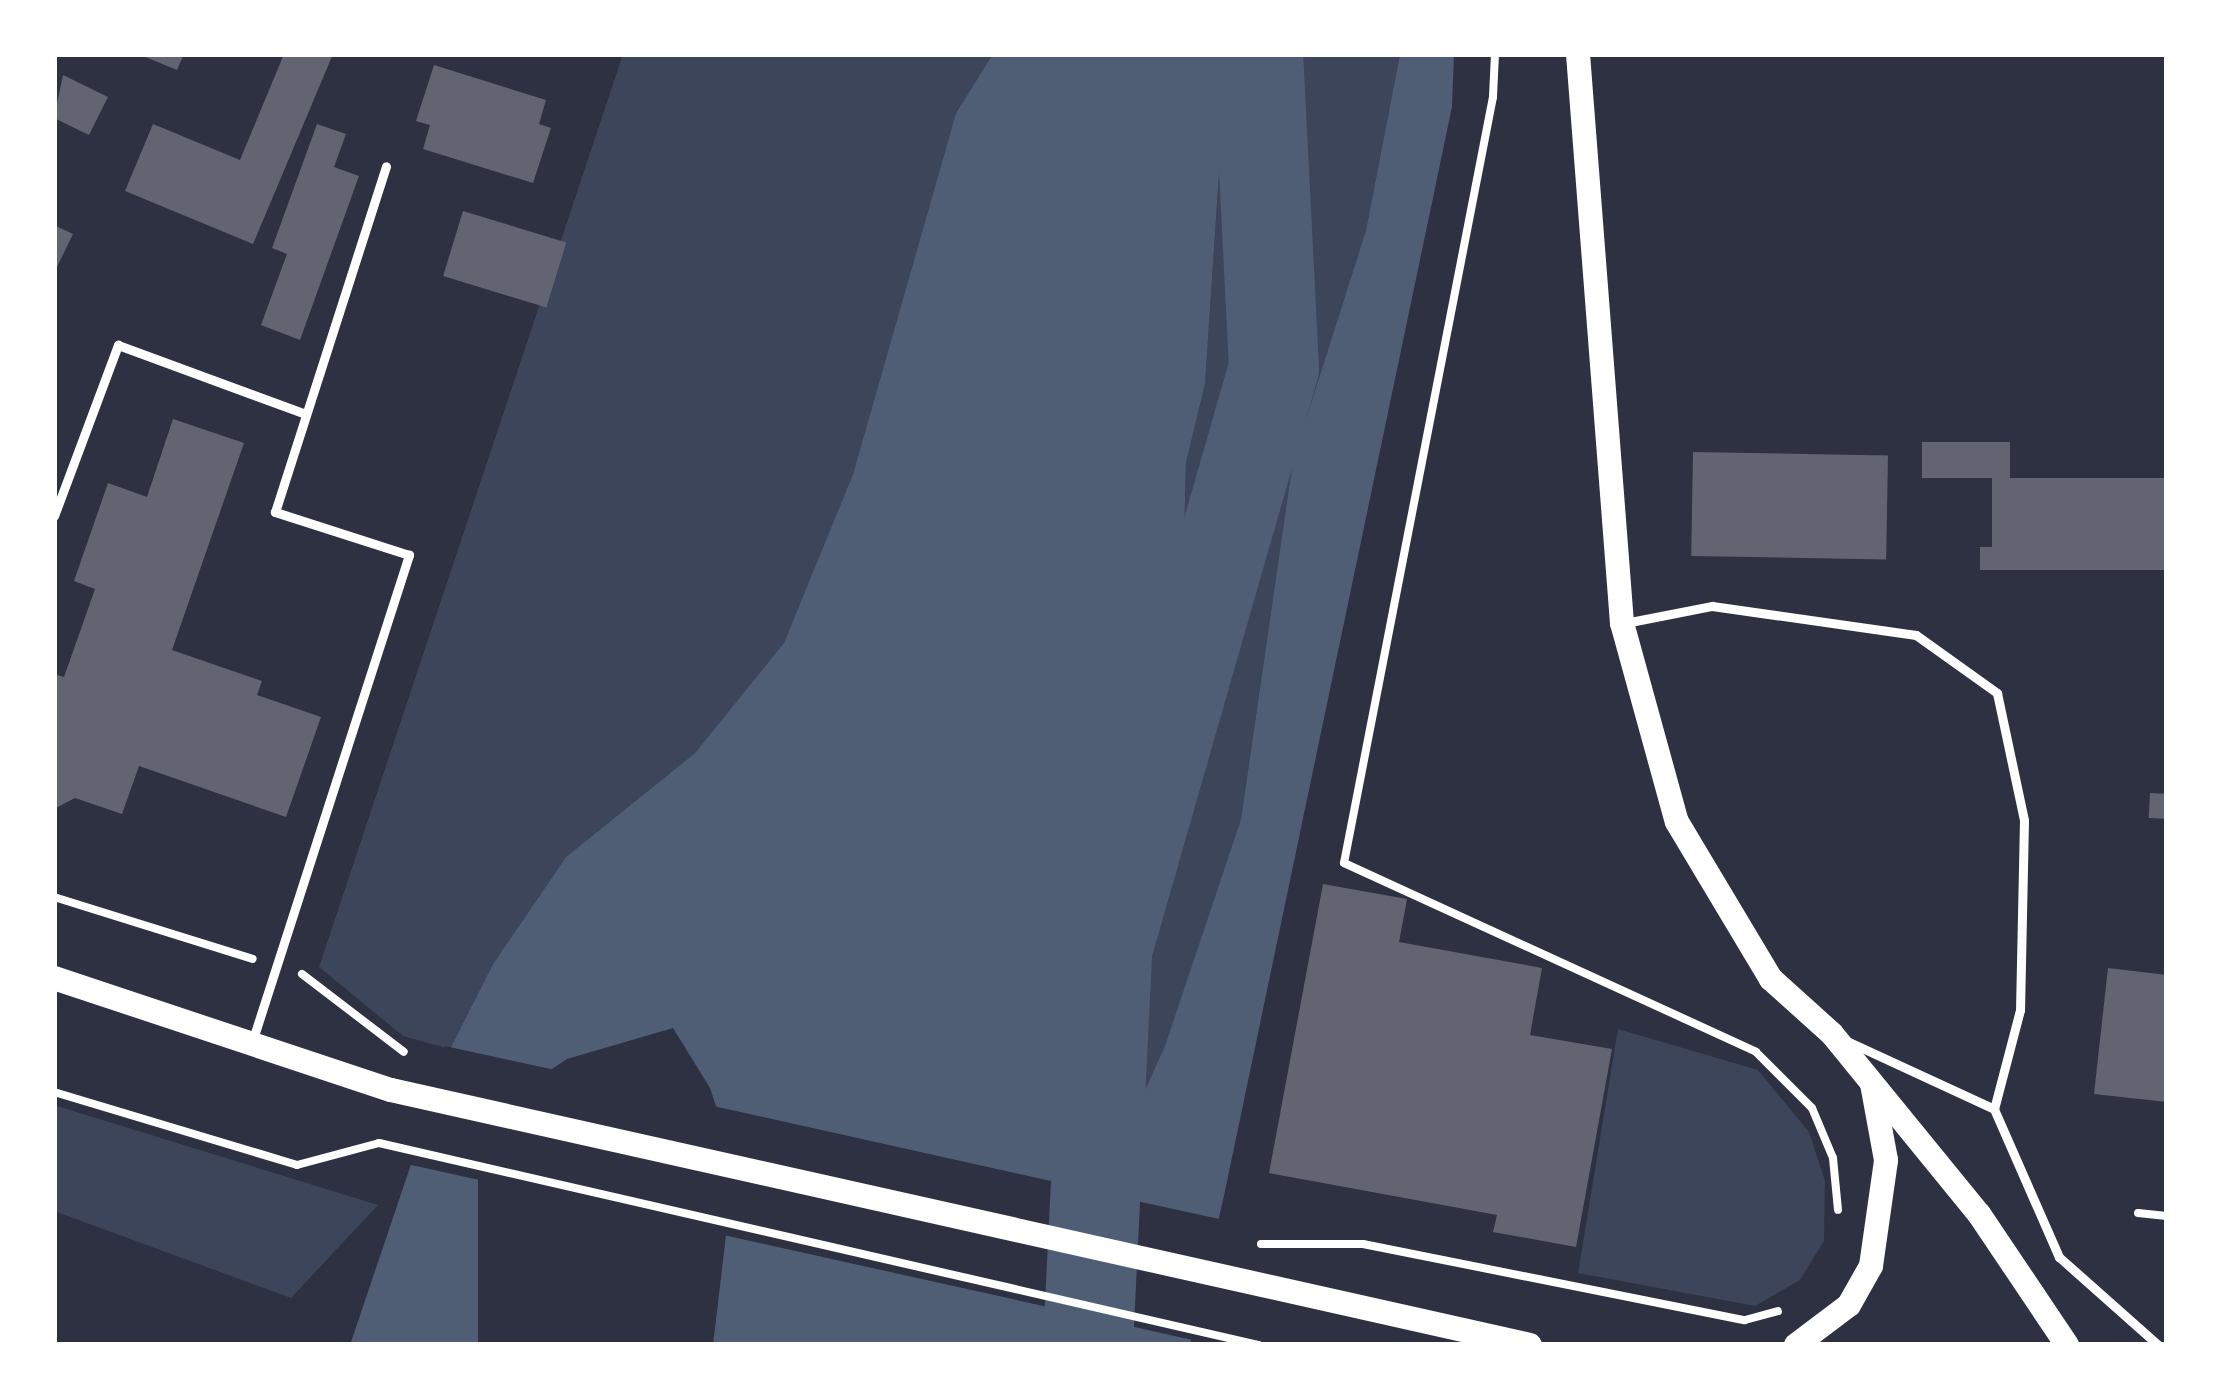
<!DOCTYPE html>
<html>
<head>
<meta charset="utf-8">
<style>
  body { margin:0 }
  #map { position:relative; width:2221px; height:1399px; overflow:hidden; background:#2d3142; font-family:Rubik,sans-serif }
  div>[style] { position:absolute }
  .green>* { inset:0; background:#3c4559 }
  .water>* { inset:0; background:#4f5d75 }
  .pier>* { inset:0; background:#2d3142 }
  .river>* { height:90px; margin:-45px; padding:0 45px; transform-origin:45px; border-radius:45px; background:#4f5d75 }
  .building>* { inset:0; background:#626471; transform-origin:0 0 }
  .path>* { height:8px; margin:-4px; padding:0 4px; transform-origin:4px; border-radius:4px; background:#fff }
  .service>* { height:9px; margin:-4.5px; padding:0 4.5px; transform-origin:4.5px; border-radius:4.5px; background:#fff }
  .secondary>* { height:24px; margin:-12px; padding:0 12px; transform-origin:12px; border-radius:12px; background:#fff }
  span { translate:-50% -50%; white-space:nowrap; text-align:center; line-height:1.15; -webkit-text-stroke:12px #fff; paint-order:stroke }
  .frame { position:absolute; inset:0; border:57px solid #fff; pointer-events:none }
</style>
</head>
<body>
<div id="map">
  <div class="green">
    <div style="clip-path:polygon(623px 54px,993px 54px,956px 113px,853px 474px,784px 644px,695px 753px,566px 857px,493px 964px,450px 1049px,403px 1036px,319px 967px)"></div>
    <div style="clip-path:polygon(1227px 54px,1400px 54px,1366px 230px,1293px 460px,1241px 819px,1165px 1047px,1117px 1152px,1108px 1345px,1048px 1345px,1059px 1317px,1058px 1109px,1078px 1006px,1128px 887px,1129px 768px,1181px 653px,1186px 463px,1205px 384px)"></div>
    <div style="clip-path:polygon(1618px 1029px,1758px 1070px,1809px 1132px,1825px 1181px,1824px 1241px,1800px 1280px,1755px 1306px,1578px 1273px)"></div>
    <div style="clip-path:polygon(54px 1105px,378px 1205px,291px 1298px,54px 1211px)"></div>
  </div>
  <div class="water">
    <div style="clip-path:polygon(993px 54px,1227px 54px,1205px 384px,1186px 463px,1181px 653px,1129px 768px,1128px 887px,1078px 1006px,1058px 1109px,1066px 1272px,1048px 1345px,713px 1345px,729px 1210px,727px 1139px,710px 1088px,673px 1028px,567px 1059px,501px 1103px,478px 1149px,478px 1345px,350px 1345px,450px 1049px,493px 964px,566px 857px,695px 753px,784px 643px,853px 474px,956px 113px)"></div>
    <div style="clip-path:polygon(1400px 54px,1454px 54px,1452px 107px,1225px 1191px,1190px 1345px,1108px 1345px,1117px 1152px,1165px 1046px,1241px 819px,1293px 460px,1366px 230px)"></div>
  </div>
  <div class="pier">
    <div style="clip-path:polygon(445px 1046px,560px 1071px,506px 1107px,484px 1150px,484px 1181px,407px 1164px)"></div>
    <div style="clip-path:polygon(709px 1105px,1069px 1185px,1066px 1311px,719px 1234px,721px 1140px)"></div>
    <div style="clip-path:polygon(1109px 1195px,1224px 1220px,1197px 1341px,1103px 1320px)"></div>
  </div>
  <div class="river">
    <div style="left:1088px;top:1345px;width:395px;rotate:-87.2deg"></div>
    <div style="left:1107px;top:950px;width:605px;rotate:-73.99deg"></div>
    <div style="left:1274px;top:368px;width:314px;rotate:-92.9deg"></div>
  </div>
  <div class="building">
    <div style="clip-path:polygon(138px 54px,184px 54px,177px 70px)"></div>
    <div style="clip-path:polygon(284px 54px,333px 54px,253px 244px,125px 191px,153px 124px,240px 160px)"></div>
    <div style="clip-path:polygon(434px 65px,546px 100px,539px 124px,551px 128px,533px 183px,423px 149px,430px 125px,416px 121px)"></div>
    <div style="clip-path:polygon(63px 75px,108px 97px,89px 135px,54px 118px)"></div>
    <div style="clip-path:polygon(317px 124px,346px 134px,334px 167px,359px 176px,300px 340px,261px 325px,287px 254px,272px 248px)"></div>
    <div style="left:463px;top:211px;width:108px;height:68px;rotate:17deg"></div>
    <div style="clip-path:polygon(54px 225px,73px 234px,54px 273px)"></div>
    <div style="clip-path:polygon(173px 419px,244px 443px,172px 650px,262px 681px,257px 695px,321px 717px,286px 817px,139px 766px,122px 814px,75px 798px,54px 809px,54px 674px,64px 677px,95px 589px,74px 581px,108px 483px,147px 497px)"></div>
    <div style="clip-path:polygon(1922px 442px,2010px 442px,2010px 478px,2167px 478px,2167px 570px,1980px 570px,1980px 547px,1992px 547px,1992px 478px,1922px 478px)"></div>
    <div style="left:1693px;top:452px;width:195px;height:104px;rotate:1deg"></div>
    <div style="left:2150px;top:793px;width:17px;height:25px;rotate:3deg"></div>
    <div style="clip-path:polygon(1323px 884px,1407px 899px,1399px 942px,1542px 968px,1530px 1035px,1612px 1049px,1576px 1247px,1493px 1232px,1497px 1215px,1269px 1173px)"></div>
    <div style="clip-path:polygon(2108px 968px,2167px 975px,2167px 1102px,2094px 1094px)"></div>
  </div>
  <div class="path">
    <div style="left:1495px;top:54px;width:43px;rotate:92.7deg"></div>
    <div style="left:1493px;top:97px;width:780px;rotate:101.01deg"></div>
    <div style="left:1344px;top:863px;width:453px;rotate:24.6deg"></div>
    <div style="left:1756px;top:1052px;width:79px;rotate:45deg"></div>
    <div style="left:1812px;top:1108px;width:54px;rotate:67.2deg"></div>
    <div style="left:1833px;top:1158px;width:52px;rotate:84.5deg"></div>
    <div style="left:54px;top:897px;width:208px;rotate:17.3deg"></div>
    <div style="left:302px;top:974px;width:128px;rotate:37.4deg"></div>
    <div style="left:54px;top:1092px;width:254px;rotate:16.7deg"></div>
    <div style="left:297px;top:1165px;width:85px;rotate:-15deg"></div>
    <div style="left:379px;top:1143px;width:903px;rotate:12.93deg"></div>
    <div style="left:2138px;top:1213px;width:29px;rotate:6deg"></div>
    <div style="left:1261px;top:1244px;width:102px"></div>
    <div style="left:1363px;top:1244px;width:389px;rotate:11.3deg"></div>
    <div style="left:1745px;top:1320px;width:34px;rotate:-15deg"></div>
  </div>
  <div class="service">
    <div style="left:54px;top:516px;width:183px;rotate:-69.5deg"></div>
    <div style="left:118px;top:345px;width:200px;rotate:20.2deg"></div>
    <div style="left:1625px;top:623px;width:89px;rotate:-11.1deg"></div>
    <div style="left:1712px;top:606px;width:206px;rotate:8.1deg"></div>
    <div style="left:1916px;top:635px;width:100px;rotate:35.6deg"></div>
    <div style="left:1997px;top:693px;width:130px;rotate:78deg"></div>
    <div style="left:2024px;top:820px;width:190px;rotate:91.2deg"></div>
    <div style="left:2020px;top:1010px;width:102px;rotate:104.7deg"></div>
    <div style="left:1994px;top:1109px;width:162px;rotate:66.3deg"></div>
    <div style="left:2059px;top:1257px;width:132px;rotate:41.6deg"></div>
    <div style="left:253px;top:1039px;width:509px;rotate:-72.14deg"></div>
    <div style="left:409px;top:555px;width:141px;rotate:-162.2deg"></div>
    <div style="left:275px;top:512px;width:363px;rotate:-72.2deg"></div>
    <div style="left:1847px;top:1041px;width:162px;rotate:24.8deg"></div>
  </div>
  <div class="secondary">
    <div style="left:1578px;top:54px;width:571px;rotate:85.58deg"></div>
    <div style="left:1622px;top:623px;width:206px;rotate:74.6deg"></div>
    <div style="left:1677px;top:822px;width:183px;rotate:59.1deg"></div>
    <div style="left:1771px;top:979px;width:82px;rotate:42deg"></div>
    <div style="left:1832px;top:1034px;width:232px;rotate:50.8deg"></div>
    <div style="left:1979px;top:1214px;width:158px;rotate:56.1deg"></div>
    <div style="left:54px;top:978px;width:355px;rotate:18.4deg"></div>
    <div style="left:391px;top:1090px;width:1167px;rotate:12.62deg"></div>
    <div style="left:1796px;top:1345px;width:66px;rotate:-37deg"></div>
    <div style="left:1849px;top:1305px;width:45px;rotate:-60.6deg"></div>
    <div style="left:1871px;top:1266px;width:107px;rotate:-81.9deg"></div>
    <div style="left:1886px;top:1160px;width:77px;rotate:-100.4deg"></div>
  </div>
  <div class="frame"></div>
</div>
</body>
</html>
